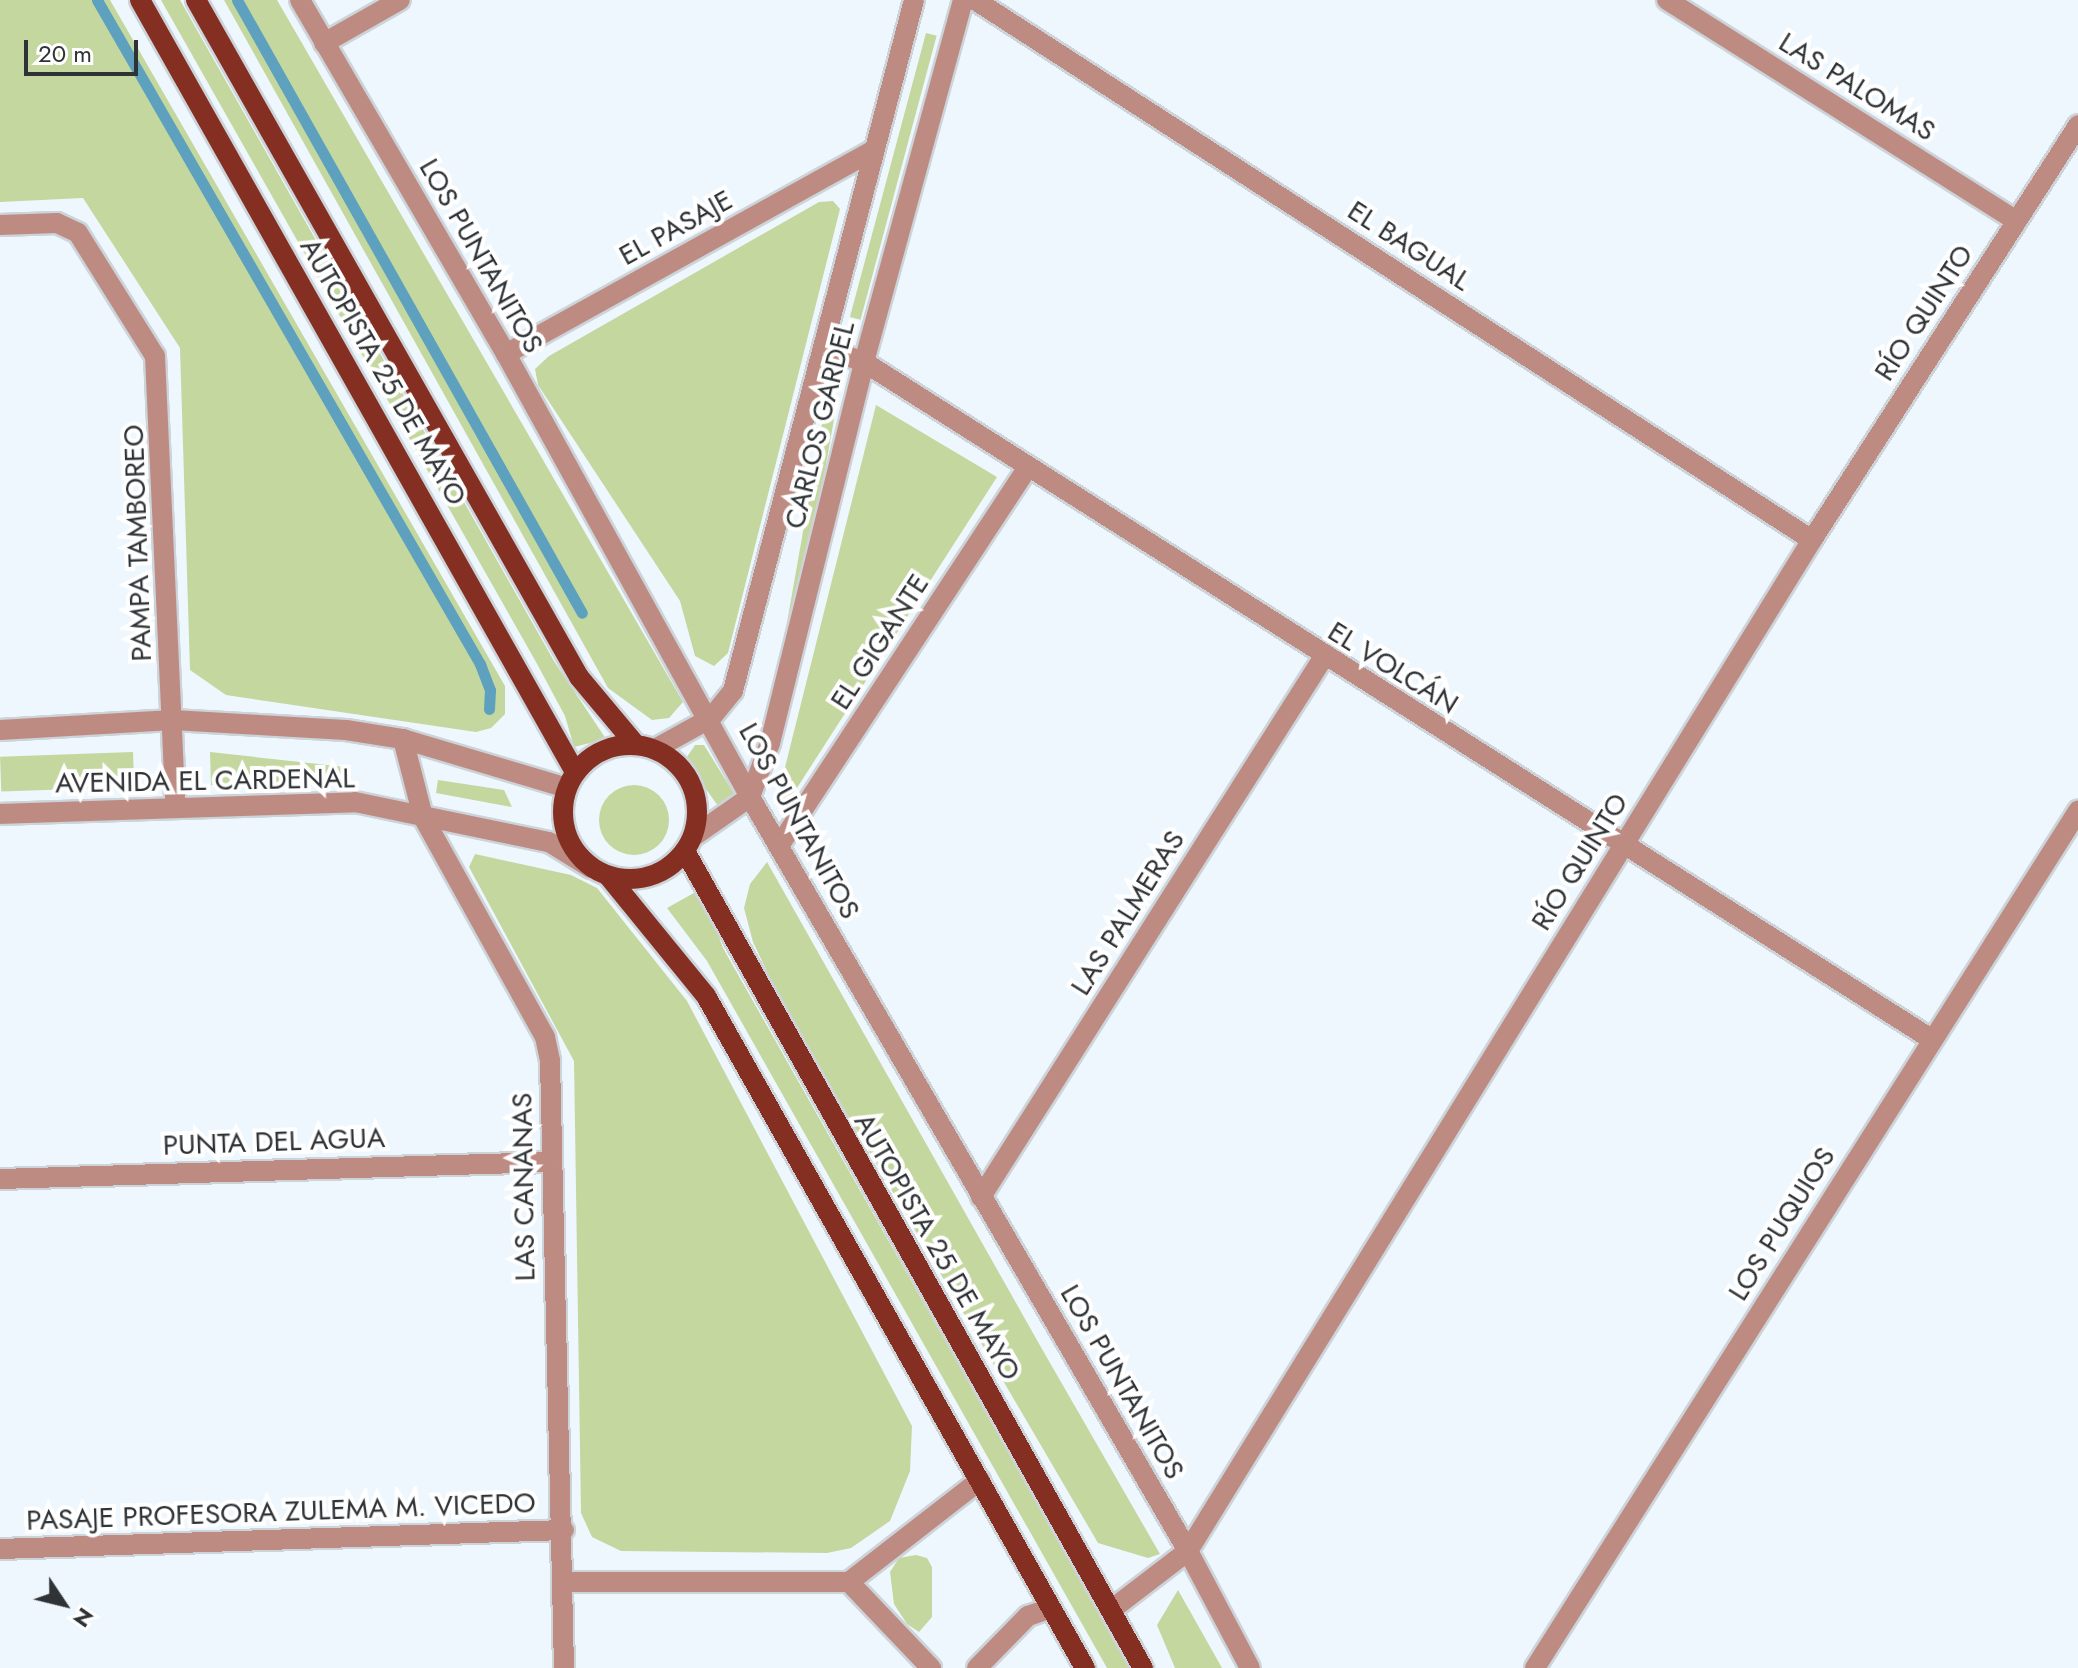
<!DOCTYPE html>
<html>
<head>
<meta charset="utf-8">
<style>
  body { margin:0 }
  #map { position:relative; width:2078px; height:1668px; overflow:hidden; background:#eef7fe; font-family:Jost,sans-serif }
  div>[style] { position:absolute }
  .green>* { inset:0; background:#c4d79e; transform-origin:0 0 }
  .round { border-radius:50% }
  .stream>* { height:11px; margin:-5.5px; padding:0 5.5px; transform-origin:5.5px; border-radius:5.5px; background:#5da1bf }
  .roads { filter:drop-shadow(2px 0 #ccd4da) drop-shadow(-2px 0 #ccd4da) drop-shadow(0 2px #ccd4da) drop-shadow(0 -2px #ccd4da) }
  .minor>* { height:20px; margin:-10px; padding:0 10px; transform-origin:10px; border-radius:10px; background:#be8b82 }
  .major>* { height:20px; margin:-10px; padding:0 10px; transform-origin:10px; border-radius:10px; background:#852f23 }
  .major>.ring { margin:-10px; padding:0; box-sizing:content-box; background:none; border:20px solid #852f23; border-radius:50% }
  span { translate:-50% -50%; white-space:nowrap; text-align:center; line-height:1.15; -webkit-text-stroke:8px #fff; paint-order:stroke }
  .street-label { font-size:28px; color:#2f3336 }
  .north { position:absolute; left:24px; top:1564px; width:80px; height:80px; -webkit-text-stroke:6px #fff; paint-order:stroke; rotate:125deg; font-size:22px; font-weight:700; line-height:32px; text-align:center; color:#2f3336 }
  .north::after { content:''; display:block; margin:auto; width:28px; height:36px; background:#2f3336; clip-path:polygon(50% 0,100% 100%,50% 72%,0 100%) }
  .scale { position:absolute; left:24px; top:40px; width:114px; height:36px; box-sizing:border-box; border:4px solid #2f3336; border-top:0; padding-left:10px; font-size:24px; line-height:28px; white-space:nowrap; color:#2f3336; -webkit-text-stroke:6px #fff; paint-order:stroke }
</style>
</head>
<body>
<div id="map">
  <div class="green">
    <div style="clip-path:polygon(0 0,110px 0,505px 686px,505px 714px,491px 728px,476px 732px,226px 695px,190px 670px,180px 348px,83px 198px,0 202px)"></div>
    <div style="clip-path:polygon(161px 0,180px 0,554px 661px,606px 739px,574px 747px,565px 716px,536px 662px)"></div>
    <div style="clip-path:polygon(224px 0,277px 0,683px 702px,669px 718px,652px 720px,608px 688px)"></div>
    <div style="left:926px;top:33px;width:11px;height:294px;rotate:15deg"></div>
    <div style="clip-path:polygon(833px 201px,840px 209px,728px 653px,714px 666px,695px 656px,680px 601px,538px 385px,535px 369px,549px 356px,819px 202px)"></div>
    <div style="clip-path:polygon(876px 405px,997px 477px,786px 805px,777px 799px)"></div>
    <div style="left:825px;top:407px;width:11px;height:293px;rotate:10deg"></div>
    <div style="clip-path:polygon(695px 745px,704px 745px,735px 795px,721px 810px,685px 760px)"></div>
    <div style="left:133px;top:752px;width:35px;height:133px;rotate:88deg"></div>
    <div style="clip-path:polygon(210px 752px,345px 767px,344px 783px,211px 785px)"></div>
    <div style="clip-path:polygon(438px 780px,504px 790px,512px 807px,436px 793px)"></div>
    <div class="round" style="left:599px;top:785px;width:70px;height:70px"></div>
    <div style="clip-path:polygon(475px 854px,571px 875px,597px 888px,687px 1001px,912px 1426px,910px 1471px,890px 1521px,851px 1548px,827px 1553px,621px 1551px,592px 1537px,581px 1513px,574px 1061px,469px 867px)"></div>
    <div style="clip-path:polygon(767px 862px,1042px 1349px,1160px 1554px,1148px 1558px,1098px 1543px,781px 1001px,753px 942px,744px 908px,750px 884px)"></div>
    <div style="clip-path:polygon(701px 889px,723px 948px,1130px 1668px,1107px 1668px,707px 961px,667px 908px)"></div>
    <div style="clip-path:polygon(916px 1555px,927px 1558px,932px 1567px,932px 1617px,919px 1632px,907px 1624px,894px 1604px,890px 1572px,899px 1558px)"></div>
    <div style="clip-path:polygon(1178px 1590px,1222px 1668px,1175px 1668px,1157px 1625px)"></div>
  </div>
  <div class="stream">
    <div style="left:97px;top:0;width:767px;rotate:60.02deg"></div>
    <div style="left:480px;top:664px;width:28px;rotate:69deg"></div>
    <div style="left:490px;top:690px;width:19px;rotate:93deg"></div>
    <div style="left:237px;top:0;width:703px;rotate:60.63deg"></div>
  </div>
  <div class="roads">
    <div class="minor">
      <div style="left:300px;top:0;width:410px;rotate:59.8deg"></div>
      <div style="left:506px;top:354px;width:506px;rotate:61.15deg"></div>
      <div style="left:750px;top:797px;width:872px;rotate:59.85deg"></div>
      <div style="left:1188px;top:1551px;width:132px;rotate:62.1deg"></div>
      <div style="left:975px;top:0;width:996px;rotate:32.83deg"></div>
      <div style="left:1667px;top:0;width:413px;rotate:32.3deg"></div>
      <div style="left:324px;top:43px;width:87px;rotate:-29.5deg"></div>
      <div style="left:0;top:225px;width:57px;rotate:-2deg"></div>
      <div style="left:57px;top:223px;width:23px;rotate:25deg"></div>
      <div style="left:78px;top:233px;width:145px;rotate:58deg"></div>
      <div style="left:155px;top:356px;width:449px;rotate:87.4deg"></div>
      <div style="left:824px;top:348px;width:42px;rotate:19.3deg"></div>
      <div style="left:864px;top:362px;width:1264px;rotate:32.39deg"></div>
      <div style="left:506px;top:354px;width:421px;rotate:-29deg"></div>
      <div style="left:0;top:730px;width:173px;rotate:-3.3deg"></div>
      <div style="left:173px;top:720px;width:173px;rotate:3.3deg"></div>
      <div style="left:346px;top:730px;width:58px;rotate:9deg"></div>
      <div style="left:403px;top:739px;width:171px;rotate:16.6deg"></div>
      <div style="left:403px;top:739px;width:81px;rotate:75.6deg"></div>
      <div style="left:423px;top:817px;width:252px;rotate:61deg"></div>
      <div style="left:545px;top:1037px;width:25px;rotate:78deg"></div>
      <div style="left:550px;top:1061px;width:607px;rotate:88.68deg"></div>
      <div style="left:655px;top:749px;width:64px;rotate:-29deg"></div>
      <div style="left:711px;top:718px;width:35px;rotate:-51deg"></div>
      <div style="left:733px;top:691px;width:714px;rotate:-75.32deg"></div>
      <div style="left:0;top:814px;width:355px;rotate:-1.9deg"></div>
      <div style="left:355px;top:802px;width:198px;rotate:11.7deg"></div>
      <div style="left:549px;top:842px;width:49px;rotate:31.8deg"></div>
      <div style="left:694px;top:836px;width:68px;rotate:-34.9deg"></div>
      <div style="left:750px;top:797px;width:58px;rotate:-69.7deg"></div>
      <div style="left:770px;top:743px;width:392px;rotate:-76.1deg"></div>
      <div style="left:864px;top:362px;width:375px;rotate:-74.7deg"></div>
      <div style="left:779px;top:846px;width:452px;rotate:-56.7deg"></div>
      <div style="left:0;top:1179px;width:550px;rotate:-1.77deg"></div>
      <div style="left:981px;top:1197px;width:638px;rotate:-57.6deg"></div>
      <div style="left:0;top:1549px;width:564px;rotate:-1.93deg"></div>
      <div style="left:566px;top:1582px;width:283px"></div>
      <div style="left:849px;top:1582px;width:166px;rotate:-37.9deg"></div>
      <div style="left:849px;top:1582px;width:119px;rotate:46.4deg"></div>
      <div style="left:1111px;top:1610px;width:97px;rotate:-37.5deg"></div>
      <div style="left:1188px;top:1551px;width:1188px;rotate:-58.32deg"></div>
      <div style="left:1812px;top:540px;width:493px;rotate:-57.3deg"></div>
      <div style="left:977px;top:1668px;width:73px;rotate:-45.6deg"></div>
      <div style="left:1028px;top:1616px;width:24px;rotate:-19deg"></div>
      <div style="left:1535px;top:1668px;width:1015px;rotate:-57.64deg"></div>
    </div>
    <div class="major">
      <div style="left:140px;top:0;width:886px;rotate:60.6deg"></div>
      <div style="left:196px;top:0;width:778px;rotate:60.5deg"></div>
      <div style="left:579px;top:677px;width:87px;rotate:50.1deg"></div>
      <div class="ring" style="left:563px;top:745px;width:114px;height:114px"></div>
      <div style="left:685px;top:851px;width:937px;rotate:60.73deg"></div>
      <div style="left:609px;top:877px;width:154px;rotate:50.8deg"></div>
      <div style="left:706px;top:996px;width:772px;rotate:60.58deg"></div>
    </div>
  </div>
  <div class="street-label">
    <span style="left:1857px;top:87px;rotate:32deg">LAS PALOMAS</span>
    <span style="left:676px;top:228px;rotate:-29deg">EL PASAJE</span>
    <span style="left:1409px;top:246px;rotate:33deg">EL BAGUAL</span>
    <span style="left:481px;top:256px;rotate:60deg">LOS PUNTANITOS</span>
    <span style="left:1924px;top:313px;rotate:-57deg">RÍO QUINTO</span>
    <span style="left:383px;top:372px;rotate:60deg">AUTOPISTA 25 DE MAYO</span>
    <span style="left:820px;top:425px;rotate:-76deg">CARLOS GARDEL</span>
    <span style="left:138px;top:543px;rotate:-92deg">PAMPA TAMBOREO</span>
    <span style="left:880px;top:642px;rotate:-57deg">EL GIGANTE</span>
    <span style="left:1393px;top:668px;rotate:32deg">EL VOLCÁN</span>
    <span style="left:205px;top:781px;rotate:-1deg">AVENIDA EL CARDENAL</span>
    <span style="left:799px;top:821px;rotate:61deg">LOS PUNTANITOS</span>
    <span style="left:1580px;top:862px;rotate:-58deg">RÍO QUINTO</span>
    <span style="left:1128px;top:913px;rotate:-58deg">LAS PALMERAS</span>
    <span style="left:274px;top:1142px;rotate:-2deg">PUNTA DEL AGUA</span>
    <span style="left:524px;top:1187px;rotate:-91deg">LAS CANANAS</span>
    <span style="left:1782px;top:1224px;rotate:-58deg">LOS PUQUIOS</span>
    <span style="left:937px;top:1247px;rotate:60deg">AUTOPISTA 25 DE MAYO</span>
    <span style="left:1122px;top:1382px;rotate:60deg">LOS PUNTANITOS</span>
    <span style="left:281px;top:1512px;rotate:-2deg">PASAJE PROFESORA ZULEMA M. VICEDO</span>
  </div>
  <div class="north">N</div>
  <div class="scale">20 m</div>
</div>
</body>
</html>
